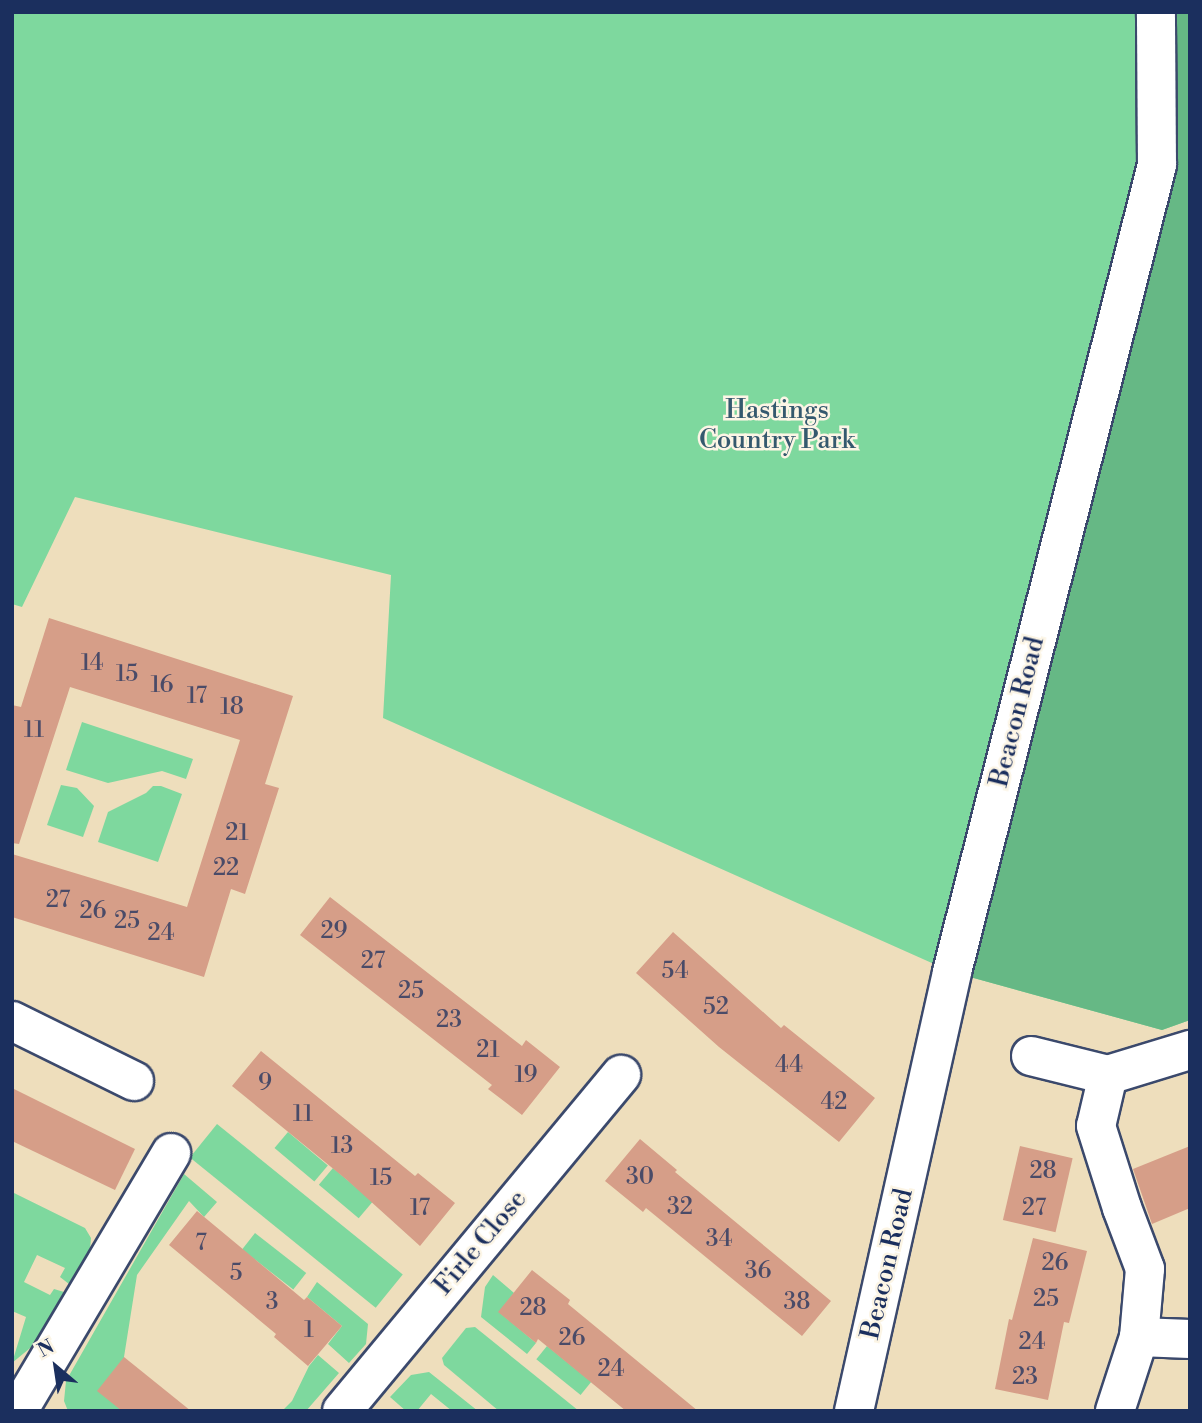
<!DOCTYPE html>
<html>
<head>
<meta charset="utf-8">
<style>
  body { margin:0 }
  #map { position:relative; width:1202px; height:1423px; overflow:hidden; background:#eedebc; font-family:"Libre Bodoni",serif }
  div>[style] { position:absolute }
  .green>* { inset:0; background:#7ed89e; transform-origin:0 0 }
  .forest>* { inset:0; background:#66b885 }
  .building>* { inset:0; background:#d69e88; transform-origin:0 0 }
  .roads { filter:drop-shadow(2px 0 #3b496c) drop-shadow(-2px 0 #3b496c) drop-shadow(0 2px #3b496c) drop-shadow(0 -2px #3b496c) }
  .minor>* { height:38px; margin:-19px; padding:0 19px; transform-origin:19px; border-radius:19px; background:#fff }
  span { translate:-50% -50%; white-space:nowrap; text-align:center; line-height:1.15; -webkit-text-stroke:5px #fcf5e5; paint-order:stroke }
  .number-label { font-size:23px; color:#4a4b68 }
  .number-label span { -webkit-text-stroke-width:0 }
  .park-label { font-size:26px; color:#34596e }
  .street-label { font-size:26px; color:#1b2f5e }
  .frame { position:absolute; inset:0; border:14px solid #1b2f5e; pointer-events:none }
  .north { position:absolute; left:21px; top:1332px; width:70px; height:70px; -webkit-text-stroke:5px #fcf5e5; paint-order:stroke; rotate:331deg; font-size:19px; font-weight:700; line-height:28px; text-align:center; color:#1b2f5e }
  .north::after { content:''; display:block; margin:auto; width:24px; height:32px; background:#1b2f5e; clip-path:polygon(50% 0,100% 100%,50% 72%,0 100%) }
</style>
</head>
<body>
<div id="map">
  <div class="green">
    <div style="clip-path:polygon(12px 12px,1190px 12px,1190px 1020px,1162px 1030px,952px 972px,383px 718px,391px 575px,75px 497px,22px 607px,12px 604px)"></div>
    <div style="clip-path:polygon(82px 722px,193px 759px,186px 779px,162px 771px,108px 783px,66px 770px)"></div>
    <div style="clip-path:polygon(61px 785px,77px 788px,94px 806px,83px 837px,47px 825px)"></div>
    <div style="clip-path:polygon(153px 786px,161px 786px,182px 794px,158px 862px,98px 842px,108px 812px,146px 793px)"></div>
    <div style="left:217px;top:1124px;width:239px;height:43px;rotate:39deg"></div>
    <div style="left:288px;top:1132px;width:52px;height:21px;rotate:40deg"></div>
    <div style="left:333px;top:1168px;width:52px;height:22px;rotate:40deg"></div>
    <div style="clip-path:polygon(184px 1174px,217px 1202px,204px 1217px,189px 1201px,137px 1275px,124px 1357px,122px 1411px,68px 1411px,64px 1401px,66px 1381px)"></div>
    <div style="clip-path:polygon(12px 1192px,85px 1228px,91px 1238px,90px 1250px,69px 1284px,60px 1277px,65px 1268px,37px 1255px,24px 1282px,50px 1295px,54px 1289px,64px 1292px,35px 1344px,12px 1363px,26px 1317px,12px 1311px)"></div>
    <div style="left:255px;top:1233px;width:65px;height:21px;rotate:38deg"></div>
    <div style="clip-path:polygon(493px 1275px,514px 1293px,499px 1312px,536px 1343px,527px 1354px,481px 1317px,485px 1287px)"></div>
    <div style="clip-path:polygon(317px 1282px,368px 1324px,366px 1344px,349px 1363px,328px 1344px,342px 1326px,307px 1297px)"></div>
    <div style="clip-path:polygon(475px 1327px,579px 1411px,499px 1411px,444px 1365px,442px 1358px,466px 1328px)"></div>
    <div style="left:547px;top:1346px;width:57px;height:17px;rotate:39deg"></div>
    <div style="clip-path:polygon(318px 1355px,339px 1373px,306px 1411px,282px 1411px,292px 1401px,309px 1366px)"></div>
    <div style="clip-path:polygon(429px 1372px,478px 1411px,452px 1411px,431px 1394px,417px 1411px,406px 1411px,390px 1397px,411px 1375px)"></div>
  </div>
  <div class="forest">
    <div style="clip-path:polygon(1156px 12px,1190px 12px,1190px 1020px,1162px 1030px,952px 972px,1157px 165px)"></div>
  </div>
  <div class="building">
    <div style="clip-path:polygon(49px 618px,293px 696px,265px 784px,279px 788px,245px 894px,231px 889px,204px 977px,12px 917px,12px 854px,187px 907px,240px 740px,70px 687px,19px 844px,12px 843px,12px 705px,21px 707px)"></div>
    <div style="clip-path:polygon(330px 897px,522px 1046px,526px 1040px,560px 1067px,522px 1115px,488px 1089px,492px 1085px,300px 935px)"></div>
    <div style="clip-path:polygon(673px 932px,781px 1028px,784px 1025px,875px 1098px,839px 1142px,719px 1047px,636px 973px)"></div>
    <div style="clip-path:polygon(261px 1051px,415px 1176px,418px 1173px,455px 1203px,420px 1246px,347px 1180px,232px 1086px)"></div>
    <div style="clip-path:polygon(12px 1088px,135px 1149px,115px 1190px,12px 1141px)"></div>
    <div style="clip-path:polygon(640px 1139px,677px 1170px,675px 1172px,831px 1301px,802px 1336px,646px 1208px,643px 1212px,605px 1181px)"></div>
    <div style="left:1020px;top:1146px;width:54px;height:76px;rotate:13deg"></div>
    <div style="clip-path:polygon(1190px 1146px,1190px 1208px,1152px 1224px,1133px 1169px)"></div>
    <div style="clip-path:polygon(197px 1211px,304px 1300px,307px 1297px,342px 1326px,308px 1366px,274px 1337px,276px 1334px,169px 1245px)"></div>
    <div style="clip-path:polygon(1033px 1238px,1087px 1251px,1069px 1323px,1064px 1322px,1048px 1400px,995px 1389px,1009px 1319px,1012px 1320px)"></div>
    <div style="clip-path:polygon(532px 1270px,570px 1300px,568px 1304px,698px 1411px,626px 1411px,538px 1339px,536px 1343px,498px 1312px)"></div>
    <div style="clip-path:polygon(124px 1357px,191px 1411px,122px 1411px,97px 1391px)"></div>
  </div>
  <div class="roads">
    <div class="minor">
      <div style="left:12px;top:1021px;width:136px;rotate:26.2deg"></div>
      <div style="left:1031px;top:1056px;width:79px;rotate:13.9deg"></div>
      <div style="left:1108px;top:1075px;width:86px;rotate:-17deg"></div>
      <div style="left:1108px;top:1075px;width:52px;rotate:103.2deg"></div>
      <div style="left:1096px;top:1126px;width:86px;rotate:72.4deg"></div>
      <div style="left:1122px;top:1208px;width:65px;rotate:69.3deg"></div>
      <div style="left:1145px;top:1269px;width:68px;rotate:95deg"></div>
      <div style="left:1139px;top:1337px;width:78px;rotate:108deg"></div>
      <div style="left:1139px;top:1337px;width:51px;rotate:2.2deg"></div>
      <div style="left:18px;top:1411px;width:300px;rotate:-59.3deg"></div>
      <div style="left:342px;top:1411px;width:437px;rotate:-50.3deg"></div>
      <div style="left:854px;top:1411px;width:450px;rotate:-77.4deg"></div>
      <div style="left:952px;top:972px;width:833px;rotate:-75.75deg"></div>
      <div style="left:1157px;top:165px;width:153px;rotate:-90.4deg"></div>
    </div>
  </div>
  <div class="number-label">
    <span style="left:92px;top:663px">14</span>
    <span style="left:127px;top:674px">15</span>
    <span style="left:162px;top:685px">16</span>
    <span style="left:197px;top:696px">17</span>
    <span style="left:232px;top:707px">18</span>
    <span style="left:34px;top:730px">11</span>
    <span style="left:237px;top:833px">21</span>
    <span style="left:226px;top:868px">22</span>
    <span style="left:58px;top:900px">27</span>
    <span style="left:93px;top:911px">26</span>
    <span style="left:127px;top:921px">25</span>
    <span style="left:334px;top:931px">29</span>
    <span style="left:161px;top:933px">24</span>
    <span style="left:373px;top:961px">27</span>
    <span style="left:675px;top:971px">54</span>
    <span style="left:411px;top:991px">25</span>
    <span style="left:716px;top:1007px">52</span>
    <span style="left:449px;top:1020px">23</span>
    <span style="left:488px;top:1050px">21</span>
    <span style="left:789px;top:1065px">44</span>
    <span style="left:526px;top:1075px">19</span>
    <span style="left:265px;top:1083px">9</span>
    <span style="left:834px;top:1102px">42</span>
    <span style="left:303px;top:1114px">11</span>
    <span style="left:342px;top:1146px">13</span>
    <span style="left:1043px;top:1171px">28</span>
    <span style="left:640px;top:1177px">30</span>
    <span style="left:381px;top:1178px">15</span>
    <span style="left:680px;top:1207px">32</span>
    <span style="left:420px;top:1208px">17</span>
    <span style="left:1034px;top:1208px">27</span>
    <span style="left:719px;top:1239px">34</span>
    <span style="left:201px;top:1243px">7</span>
    <span style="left:1055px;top:1263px">26</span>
    <span style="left:758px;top:1271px">36</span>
    <span style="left:236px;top:1273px">5</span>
    <span style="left:1046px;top:1299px">25</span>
    <span style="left:272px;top:1302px">3</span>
    <span style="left:797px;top:1302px">38</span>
    <span style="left:533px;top:1308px">28</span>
    <span style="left:309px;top:1330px">1</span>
    <span style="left:572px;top:1338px">26</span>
    <span style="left:1032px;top:1342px">24</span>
    <span style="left:611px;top:1369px">24</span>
    <span style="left:1025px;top:1377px">23</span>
  </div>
  <div class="park-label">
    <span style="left:777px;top:426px">Hastings<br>Country Park</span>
  </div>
  <div class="street-label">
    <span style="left:1018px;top:712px;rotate:-76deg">Beacon Road</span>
    <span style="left:481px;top:1243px;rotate:-50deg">Firle Close</span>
    <span style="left:888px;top:1264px;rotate:-77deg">Beacon Road</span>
  </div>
  <div class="frame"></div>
  <div class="north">N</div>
</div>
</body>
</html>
